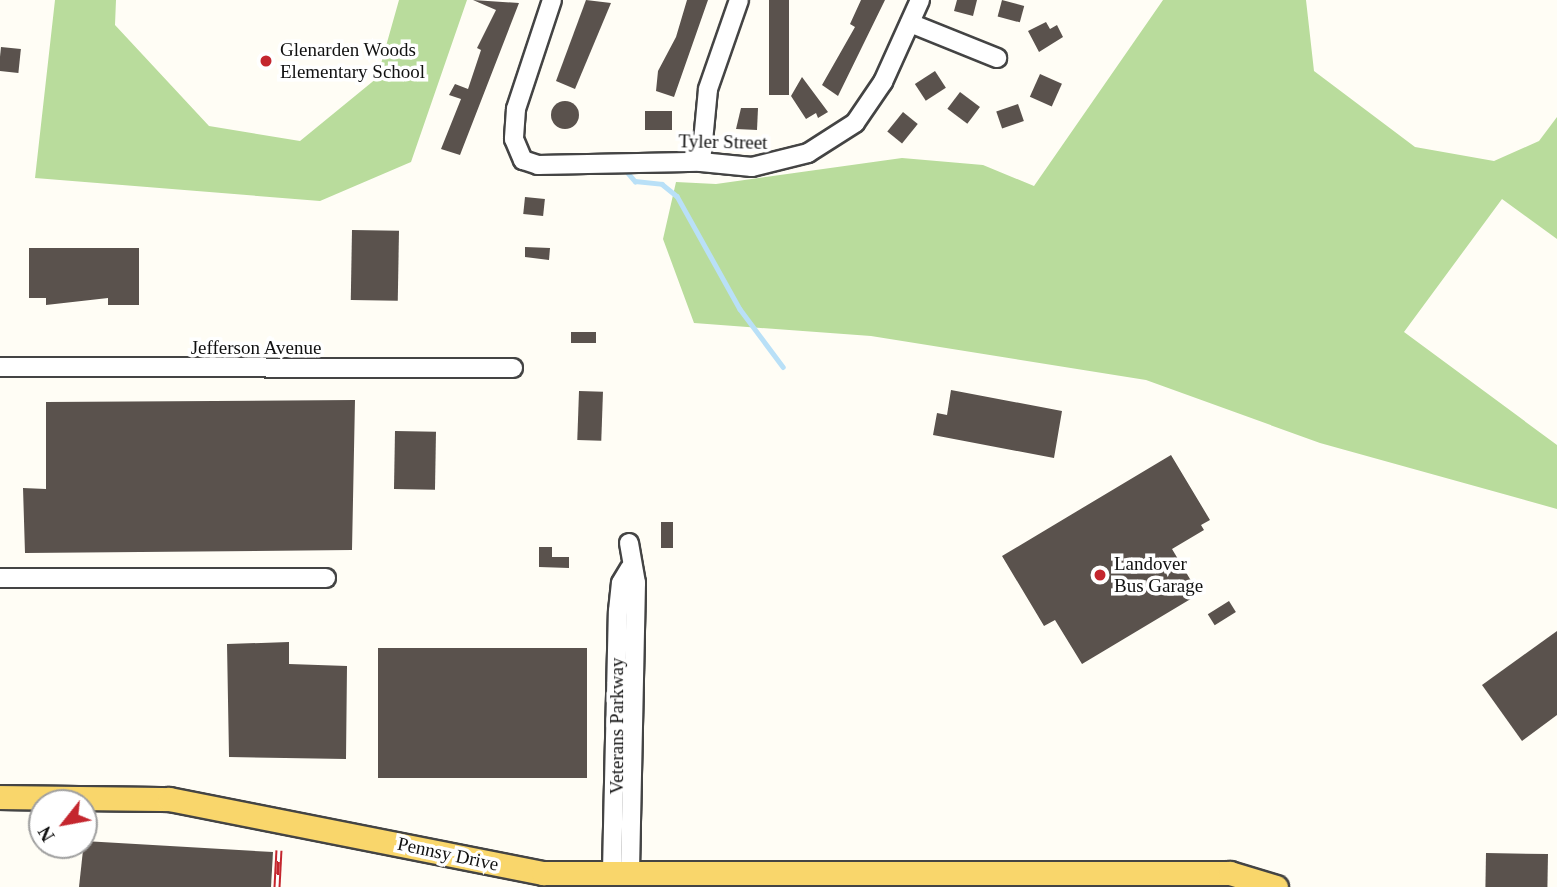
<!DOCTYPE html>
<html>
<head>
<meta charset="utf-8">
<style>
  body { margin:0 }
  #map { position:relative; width:1557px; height:887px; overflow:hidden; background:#fffdf5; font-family:Georgia,serif }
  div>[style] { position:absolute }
  .forest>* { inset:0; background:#b9dc9c }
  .stream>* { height:4.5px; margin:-2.25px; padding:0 2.25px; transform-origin:2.25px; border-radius:2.25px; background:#b9e0f7 }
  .building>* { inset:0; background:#5a524d; transform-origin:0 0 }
  .round { border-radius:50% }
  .roads { filter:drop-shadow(2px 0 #444) drop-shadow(-2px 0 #444) drop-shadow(0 2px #444) drop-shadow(0 -2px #444) }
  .minor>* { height:18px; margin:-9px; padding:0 9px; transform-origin:9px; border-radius:9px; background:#fff }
  .major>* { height:23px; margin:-11.5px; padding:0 11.5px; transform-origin:11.5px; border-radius:11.5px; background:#f9d66b }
  .rail>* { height:7px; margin-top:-3.5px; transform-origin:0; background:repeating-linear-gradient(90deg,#fff 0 13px,#c4262e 0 26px); box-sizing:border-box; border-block:2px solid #c4262e }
  .dots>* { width:19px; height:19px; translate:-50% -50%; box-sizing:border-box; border:4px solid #fff; border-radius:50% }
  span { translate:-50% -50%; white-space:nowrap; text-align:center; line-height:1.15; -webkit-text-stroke:7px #fff; paint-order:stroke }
  .poi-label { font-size:19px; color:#111 }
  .left { translate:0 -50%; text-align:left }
  .street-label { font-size:19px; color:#111 }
  .north { position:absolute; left:28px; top:789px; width:70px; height:70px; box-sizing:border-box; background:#fff; border:2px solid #a0a0a0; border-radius:50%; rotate:239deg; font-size:19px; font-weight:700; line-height:28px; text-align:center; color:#111 }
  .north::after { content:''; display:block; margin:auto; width:24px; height:32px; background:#c4262e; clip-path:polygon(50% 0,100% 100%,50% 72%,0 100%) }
</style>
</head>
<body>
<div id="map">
  <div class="forest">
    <div style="clip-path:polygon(55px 0,116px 0,115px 25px,209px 126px,300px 141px,377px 78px,399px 0,467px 0,411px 162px,320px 201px,35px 178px)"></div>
    <div style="clip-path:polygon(1163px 0,1306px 0,1314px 71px,1415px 147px,1494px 161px,1539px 141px,1557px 117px,1557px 239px,1502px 199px,1404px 332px,1557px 445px,1557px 509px,1320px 443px,1146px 380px,871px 336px,694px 323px,663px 239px,676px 182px,716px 184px,902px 158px,983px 165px,1034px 186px)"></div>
  </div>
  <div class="stream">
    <div style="left:628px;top:173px;width:11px;rotate:49deg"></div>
    <div style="left:635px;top:181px;width:27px;rotate:6deg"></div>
    <div style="left:662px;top:184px;width:19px;rotate:39deg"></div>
    <div style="left:677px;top:196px;width:129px;rotate:60.9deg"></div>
    <div style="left:740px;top:309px;width:72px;rotate:53.4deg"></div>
  </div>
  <div class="building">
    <div style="clip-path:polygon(473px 0,519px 3px,460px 155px,441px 149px,461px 99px,449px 95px,455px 84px,468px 89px,481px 50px,477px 48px,496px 10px)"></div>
    <div style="clip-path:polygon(586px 0,611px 3px,575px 89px,556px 81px)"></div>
    <div style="clip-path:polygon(687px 0,708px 0,674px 97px,656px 91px,658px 71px,676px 37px)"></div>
    <div style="left:769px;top:0;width:20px;height:95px"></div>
    <div style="clip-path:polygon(861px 0,885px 0,838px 96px,822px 85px,855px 27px,850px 24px)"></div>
    <div style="clip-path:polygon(957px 0,977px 0,973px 16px,954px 11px)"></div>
    <div style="left:1002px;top:0;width:23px;height:17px;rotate:15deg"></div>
    <div style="clip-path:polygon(1046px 22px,1050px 29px,1057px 25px,1063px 37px,1039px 52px,1028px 31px)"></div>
    <div style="left:1px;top:47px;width:20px;height:24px;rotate:6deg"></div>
    <div style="left:935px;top:71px;width:20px;height:24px;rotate:57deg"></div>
    <div style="left:1040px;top:74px;width:24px;height:25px;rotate:24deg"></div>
    <div style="clip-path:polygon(802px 77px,828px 112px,818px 118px,816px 113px,806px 119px,791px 96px)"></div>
    <div style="left:960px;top:92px;width:25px;height:21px;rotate:37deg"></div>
    <div class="round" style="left:551px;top:101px;width:28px;height:28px"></div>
    <div style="left:1018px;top:104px;width:18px;height:23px;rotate:71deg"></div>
    <div style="clip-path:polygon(741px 108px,758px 108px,757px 130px,736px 129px)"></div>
    <div style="left:645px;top:111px;width:27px;height:19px"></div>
    <div style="left:903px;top:112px;width:19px;height:25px;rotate:39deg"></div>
    <div style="left:525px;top:197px;width:20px;height:17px;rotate:6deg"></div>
    <div style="left:352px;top:230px;width:47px;height:70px;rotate:1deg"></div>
    <div style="clip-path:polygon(525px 247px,550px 248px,549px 260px,525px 257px)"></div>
    <div style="clip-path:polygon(29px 248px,139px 248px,139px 305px,108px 305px,108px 298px,46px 305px,46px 298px,29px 298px)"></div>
    <div style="left:571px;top:332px;width:25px;height:11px"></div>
    <div style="clip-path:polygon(951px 390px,1062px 411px,1054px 458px,933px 435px,937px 413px,947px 415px)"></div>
    <div style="left:579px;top:391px;width:24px;height:49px;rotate:2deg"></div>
    <div style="clip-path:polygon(355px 400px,352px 550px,25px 553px,23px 488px,46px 489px,46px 402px)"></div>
    <div style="left:395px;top:431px;width:41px;height:58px;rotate:1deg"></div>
    <div style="clip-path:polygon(1171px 455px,1210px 520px,1201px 525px,1204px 530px,1172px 549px,1199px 594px,1082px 664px,1055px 620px,1044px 626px,1002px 556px)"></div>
    <div style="left:661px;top:522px;width:12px;height:26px"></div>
    <div style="clip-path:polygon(539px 547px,552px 547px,552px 557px,569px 557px,569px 568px,539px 567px)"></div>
    <div style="left:1229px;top:601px;width:13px;height:25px;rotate:58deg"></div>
    <div style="clip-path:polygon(1557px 631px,1557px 715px,1522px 741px,1482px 685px)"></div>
    <div style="clip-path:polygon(289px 642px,289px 664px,347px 666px,346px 759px,229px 757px,227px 644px)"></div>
    <div style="left:378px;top:648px;width:209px;height:130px"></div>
    <div style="clip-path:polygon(84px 841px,273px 852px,271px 887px,79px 887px)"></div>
    <div style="left:1486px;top:853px;width:62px;height:34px;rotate:1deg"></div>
  </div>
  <div class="roads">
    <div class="minor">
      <div style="left:552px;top:0;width:115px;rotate:108.3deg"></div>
      <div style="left:516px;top:109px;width:30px;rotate:94deg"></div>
      <div style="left:514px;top:139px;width:23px;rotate:67deg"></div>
      <div style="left:523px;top:160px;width:16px;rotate:18deg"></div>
      <div style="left:538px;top:165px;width:163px;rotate:-1.1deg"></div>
      <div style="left:701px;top:162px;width:51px;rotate:5.6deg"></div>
      <div style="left:752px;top:167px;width:58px;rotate:-14deg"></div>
      <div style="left:808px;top:153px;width:56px;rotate:-32.6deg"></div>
      <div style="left:855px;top:123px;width:50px;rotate:-55.7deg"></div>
      <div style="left:883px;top:82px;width:90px;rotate:-65.7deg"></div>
      <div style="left:910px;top:23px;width:94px;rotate:21.9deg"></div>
      <div style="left:701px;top:162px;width:73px;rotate:-84.5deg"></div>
      <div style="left:708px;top:89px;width:94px;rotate:-70.8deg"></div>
      <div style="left:0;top:367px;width:513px;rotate:0.11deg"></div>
      <div style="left:629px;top:543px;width:41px;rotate:80.1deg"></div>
      <div style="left:636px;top:583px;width:288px;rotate:91.2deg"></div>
      <div style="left:0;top:578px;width:326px"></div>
      <div style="left:612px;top:871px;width:260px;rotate:-88.7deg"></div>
      <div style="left:618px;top:611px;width:28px;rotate:-84deg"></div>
      <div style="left:621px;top:583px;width:17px;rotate:-59deg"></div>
    </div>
    <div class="major">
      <div style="left:0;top:797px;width:169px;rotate:0.7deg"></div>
      <div style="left:169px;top:799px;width:381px;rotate:11.2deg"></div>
      <div style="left:543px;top:873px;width:687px"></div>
      <div style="left:1230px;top:873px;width:48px;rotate:16.9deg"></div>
    </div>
  </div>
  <div class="rail">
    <div style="left:277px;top:887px;width:37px;rotate:-87deg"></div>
  </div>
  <div class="dots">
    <div style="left:266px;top:61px;background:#c4262e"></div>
    <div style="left:1100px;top:575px;background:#c4262e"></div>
  </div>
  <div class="poi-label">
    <span class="left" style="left:280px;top:61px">Glenarden Woods<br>Elementary School</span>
    <span class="left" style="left:1114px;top:575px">Landover<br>Bus Garage</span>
  </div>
  <div class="street-label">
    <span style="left:723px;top:142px;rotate:1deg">Tyler Street</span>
    <span style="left:256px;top:348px">Jefferson Avenue</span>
    <span style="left:617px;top:726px;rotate:-90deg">Veterans Parkway</span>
    <span style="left:448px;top:854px;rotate:12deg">Pennsy Drive</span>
  </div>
  <div class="north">N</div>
</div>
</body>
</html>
